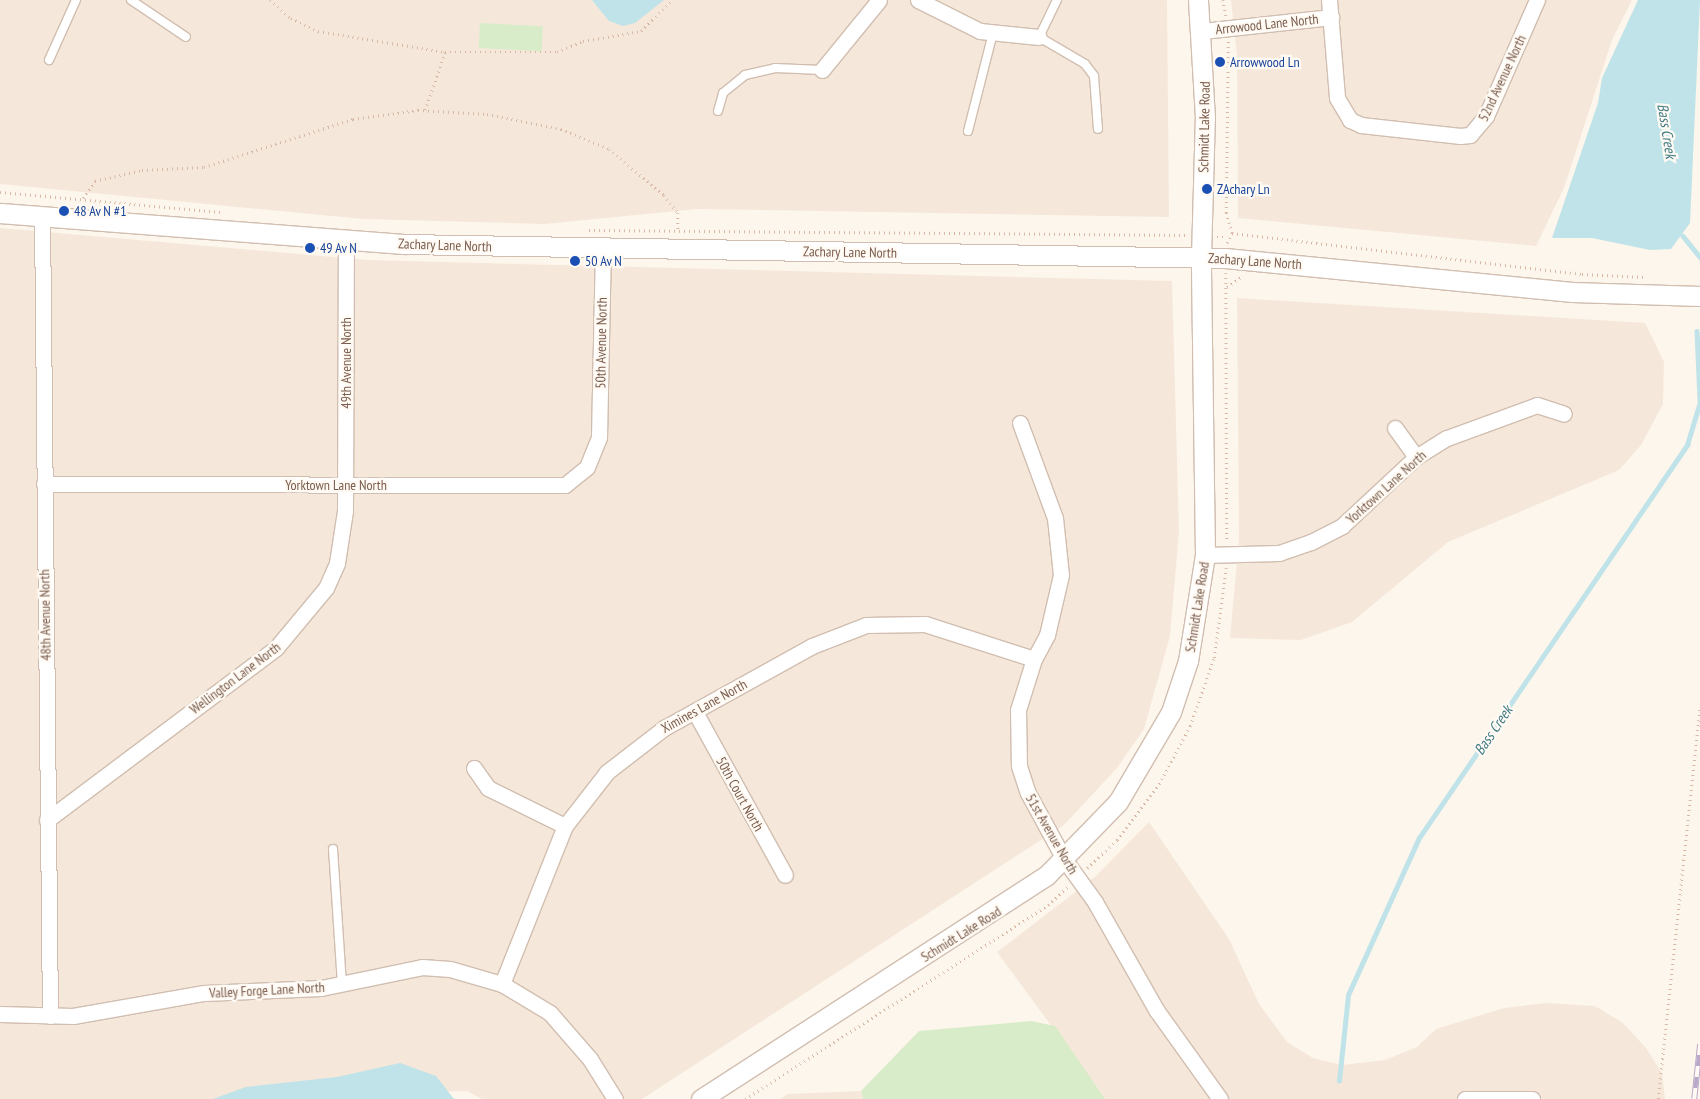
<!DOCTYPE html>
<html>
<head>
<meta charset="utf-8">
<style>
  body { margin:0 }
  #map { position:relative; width:1700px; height:1099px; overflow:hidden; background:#fdf6ec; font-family:"PT Sans Narrow",sans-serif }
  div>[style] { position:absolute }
  .residential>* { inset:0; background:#f5e8da }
  .green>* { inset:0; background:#d8ecc9; transform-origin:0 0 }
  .water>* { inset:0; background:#bfe3e8 }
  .stream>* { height:4.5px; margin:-2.25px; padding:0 2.25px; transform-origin:2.25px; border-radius:2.25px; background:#bfe3e8 }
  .path>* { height:2.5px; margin-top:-1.25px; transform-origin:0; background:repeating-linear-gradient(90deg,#d9b8a5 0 1px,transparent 0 5px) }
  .roads { filter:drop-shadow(1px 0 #d1beb0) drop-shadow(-1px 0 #d1beb0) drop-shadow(0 1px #d1beb0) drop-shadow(0 -1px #d1beb0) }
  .service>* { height:8px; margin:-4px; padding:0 4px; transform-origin:4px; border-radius:4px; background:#fff }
  .minor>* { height:15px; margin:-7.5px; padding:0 7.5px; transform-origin:7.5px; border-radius:7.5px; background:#fff }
  .tertiary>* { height:19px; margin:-9.5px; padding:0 9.5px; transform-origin:9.5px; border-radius:9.5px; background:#fff }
  .rail>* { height:5.5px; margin-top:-2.75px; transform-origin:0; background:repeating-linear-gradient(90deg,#fffaf3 0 11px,#b9a8c9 0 22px); box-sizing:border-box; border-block:1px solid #b9a8c9 }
  .dots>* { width:14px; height:14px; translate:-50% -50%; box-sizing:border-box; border:2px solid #fffaf3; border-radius:50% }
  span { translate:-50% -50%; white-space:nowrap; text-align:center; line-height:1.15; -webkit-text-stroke:4.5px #fffaf3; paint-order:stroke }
  .street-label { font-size:14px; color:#7a5c4d }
  .transit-label { font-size:14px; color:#164399 }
  .left { translate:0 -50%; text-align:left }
  .water-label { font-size:15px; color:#437c86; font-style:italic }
</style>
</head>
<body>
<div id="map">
  <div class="residential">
    <div style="clip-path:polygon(0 0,1167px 0,1169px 217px,698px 209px,544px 224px,363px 219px,0 184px)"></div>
    <div style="clip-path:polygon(1231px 0,1632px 0,1612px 40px,1564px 188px,1536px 246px,1238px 218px,1237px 55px)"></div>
    <div style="clip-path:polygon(0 228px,368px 260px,1172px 281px,1179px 532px,1170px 636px,1144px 729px,1117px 768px,1064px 825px,642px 1099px,482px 1099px,467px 1091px,224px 1099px,0 1099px)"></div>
    <div style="clip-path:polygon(1237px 298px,1645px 323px,1664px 362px,1663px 404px,1641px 445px,1619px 470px,1448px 542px,1352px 622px,1301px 640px,1230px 638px,1239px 539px)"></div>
    <div style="clip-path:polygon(1149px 822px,1229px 939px,1259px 1004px,1287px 1042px,1313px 1058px,1342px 1065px,1385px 1060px,1417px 1047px,1436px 1029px,1504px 1008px,1546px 1003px,1595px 1006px,1623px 1023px,1646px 1048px,1662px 1073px,1665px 1099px,1105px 1099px,997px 952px,1095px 877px)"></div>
    <div style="clip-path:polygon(861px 1091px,863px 1099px,780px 1099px,788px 1094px)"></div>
  </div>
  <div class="green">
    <div style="left:480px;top:23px;width:63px;height:25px;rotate:3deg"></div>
    <div style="clip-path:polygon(1031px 1021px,1055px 1026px,1105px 1099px,863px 1099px,861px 1091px,919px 1031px)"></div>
  </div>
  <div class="water">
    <div style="clip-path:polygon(592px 0,664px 0,635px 23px,623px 26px,609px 21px)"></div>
    <div style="clip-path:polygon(1638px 0,1700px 0,1690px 223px,1671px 249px,1650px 250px,1592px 238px,1552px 238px,1598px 103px,1602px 78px)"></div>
    <div style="clip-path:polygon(400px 1063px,436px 1076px,454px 1099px,213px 1099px,246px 1087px,337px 1077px)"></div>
  </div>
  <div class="stream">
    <div style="left:1683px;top:236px;width:27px;rotate:51deg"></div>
    <div style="left:1697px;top:331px;width:70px;rotate:87.5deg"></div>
    <div style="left:1339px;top:1081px;width:86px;rotate:-84deg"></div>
    <div style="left:1348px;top:995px;width:172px;rotate:-65.7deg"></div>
    <div style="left:1419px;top:838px;width:476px;rotate:-55.7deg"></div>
    <div style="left:1687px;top:445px;width:45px;rotate:-73.2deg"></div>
  </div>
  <div class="path">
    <div style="left:270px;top:0;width:28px;rotate:41deg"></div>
    <div style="left:291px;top:18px;width:30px;rotate:26deg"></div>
    <div style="left:318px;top:31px;width:129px;rotate:9.4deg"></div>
    <div style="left:1223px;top:0;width:16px;rotate:79deg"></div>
    <div style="left:425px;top:110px;width:61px;rotate:-71deg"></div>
    <div style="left:445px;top:52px;width:112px"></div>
    <div style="left:557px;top:52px;width:28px;rotate:-23deg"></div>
    <div style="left:583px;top:41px;width:59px;rotate:-9.8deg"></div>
    <div style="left:641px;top:31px;width:44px;rotate:-45deg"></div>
    <div style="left:0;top:192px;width:221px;rotate:5.2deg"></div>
    <div style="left:83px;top:198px;width:21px;rotate:-55deg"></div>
    <div style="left:95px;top:181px;width:48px;rotate:-13.2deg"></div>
    <div style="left:142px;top:170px;width:62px;rotate:-2.8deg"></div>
    <div style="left:204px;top:167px;width:157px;rotate:-17.9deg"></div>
    <div style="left:353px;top:119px;width:66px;rotate:-7.9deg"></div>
    <div style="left:418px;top:110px;width:69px;rotate:3.3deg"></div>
    <div style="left:487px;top:114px;width:76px;rotate:11.5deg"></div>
    <div style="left:561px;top:129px;width:52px;rotate:22.6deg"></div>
    <div style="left:609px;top:149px;width:72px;rotate:39.9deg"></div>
    <div style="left:664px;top:195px;width:23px;rotate:52deg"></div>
    <div style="left:678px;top:213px;width:17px;rotate:90deg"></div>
    <div style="left:589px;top:230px;width:597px;rotate:0.48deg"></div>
    <div style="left:1232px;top:233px;width:352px;rotate:6.7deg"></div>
    <div style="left:1582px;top:274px;width:63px;rotate:2.7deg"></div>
    <div style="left:1217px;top:237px;width:10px"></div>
    <div style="left:1227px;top:243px;width:11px;rotate:-63deg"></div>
    <div style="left:1232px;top:233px;width:21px;rotate:-107deg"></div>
    <div style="left:1226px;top:213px;width:172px;rotate:-89.3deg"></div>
    <div style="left:1226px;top:273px;width:267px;rotate:89.8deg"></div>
    <div style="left:1227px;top:287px;width:17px;rotate:-36deg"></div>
    <div style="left:1087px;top:868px;width:41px;rotate:-43deg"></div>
    <div style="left:1117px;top:840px;width:70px;rotate:-53.1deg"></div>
    <div style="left:1159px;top:784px;width:66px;rotate:-61.9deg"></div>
    <div style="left:1190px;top:726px;width:72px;rotate:-70.6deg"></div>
    <div style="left:1214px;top:658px;width:91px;rotate:-82.4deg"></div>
    <div style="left:745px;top:1099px;width:360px;rotate:-32.6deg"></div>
    <div style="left:1048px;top:905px;width:26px;rotate:-43deg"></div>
    <div style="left:1658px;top:1099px;width:395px;rotate:-83.9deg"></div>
  </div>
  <div class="roads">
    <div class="service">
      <div style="left:131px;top:0;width:66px;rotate:33.9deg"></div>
      <div style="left:1057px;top:0;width:41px;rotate:115.9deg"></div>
      <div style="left:1039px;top:37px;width:53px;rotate:30.4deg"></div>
      <div style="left:1085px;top:64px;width:15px;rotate:53deg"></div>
      <div style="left:1094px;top:76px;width:53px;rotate:85.7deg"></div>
      <div style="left:49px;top:60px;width:66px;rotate:-65.8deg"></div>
      <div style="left:718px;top:111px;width:19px;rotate:-74deg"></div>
      <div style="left:723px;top:93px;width:28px;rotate:-39deg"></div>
      <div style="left:745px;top:75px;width:31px;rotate:-13deg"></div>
      <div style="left:775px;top:68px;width:47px;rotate:2.4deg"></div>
      <div style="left:968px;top:131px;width:101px;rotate:-75.7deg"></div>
      <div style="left:333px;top:849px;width:135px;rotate:86.2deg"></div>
    </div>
    <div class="minor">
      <div style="left:918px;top:0;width:69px;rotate:26.6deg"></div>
      <div style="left:980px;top:31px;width:59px;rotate:5.8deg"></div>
      <div style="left:1329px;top:0;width:98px;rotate:85.3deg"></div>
      <div style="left:1337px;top:98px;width:26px;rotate:59deg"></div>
      <div style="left:1350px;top:120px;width:12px;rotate:24deg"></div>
      <div style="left:1361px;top:125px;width:100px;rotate:6.3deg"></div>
      <div style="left:1460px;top:136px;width:10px;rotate:-6deg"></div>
      <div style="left:1470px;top:135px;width:25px;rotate:-50deg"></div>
      <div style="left:1486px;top:116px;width:127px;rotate:-66.3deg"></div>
      <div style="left:1203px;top:31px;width:129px;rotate:-6.2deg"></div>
      <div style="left:822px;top:70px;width:90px;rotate:-50.8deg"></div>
      <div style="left:42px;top:215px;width:801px;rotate:89.43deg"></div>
      <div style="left:1020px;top:423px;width:101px;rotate:69.8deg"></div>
      <div style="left:1055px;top:518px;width:57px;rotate:84deg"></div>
      <div style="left:1061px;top:575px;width:62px;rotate:103.1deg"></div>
      <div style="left:1047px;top:635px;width:27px;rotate:118deg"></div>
      <div style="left:1034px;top:659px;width:53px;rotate:107.4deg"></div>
      <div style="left:1018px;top:710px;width:56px;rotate:89deg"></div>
      <div style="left:1019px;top:766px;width:28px;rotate:72deg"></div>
      <div style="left:1028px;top:793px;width:75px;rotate:61.4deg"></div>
      <div style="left:1064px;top:859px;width:53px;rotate:54.2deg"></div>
      <div style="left:1095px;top:902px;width:125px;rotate:60.4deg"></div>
      <div style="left:1157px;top:1011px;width:108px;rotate:54.4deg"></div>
      <div style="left:1395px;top:428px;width:36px;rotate:54deg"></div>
      <div style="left:44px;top:484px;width:521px;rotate:0.11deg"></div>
      <div style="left:565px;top:485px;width:28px;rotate:-39deg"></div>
      <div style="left:587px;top:467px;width:32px;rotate:-68deg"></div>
      <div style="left:599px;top:437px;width:188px;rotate:-88.8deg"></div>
      <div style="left:1205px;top:555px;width:74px;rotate:-1.5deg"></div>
      <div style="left:1279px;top:553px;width:34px;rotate:-19deg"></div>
      <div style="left:1311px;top:542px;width:35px;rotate:-27deg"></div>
      <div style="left:1342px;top:526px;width:101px;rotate:-43deg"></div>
      <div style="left:1416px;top:457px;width:36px;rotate:-32deg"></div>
      <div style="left:1447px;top:438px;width:96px;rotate:-20.1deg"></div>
      <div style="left:1537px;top:405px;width:28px;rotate:18deg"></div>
      <div style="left:695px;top:712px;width:186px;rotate:61.1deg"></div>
      <div style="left:474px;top:768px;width:24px;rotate:55deg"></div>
      <div style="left:488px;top:788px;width:86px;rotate:26.3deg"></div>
      <div style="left:47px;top:820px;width:286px;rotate:-36.9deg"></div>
      <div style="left:276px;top:648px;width:78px;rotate:-50.2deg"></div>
      <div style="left:326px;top:588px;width:27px;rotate:-66deg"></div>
      <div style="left:337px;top:563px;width:53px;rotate:-81.3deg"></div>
      <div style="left:345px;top:511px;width:270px;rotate:-89.8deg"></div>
      <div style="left:502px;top:984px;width:170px;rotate:-68.3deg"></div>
      <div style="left:565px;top:826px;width:68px;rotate:-52.1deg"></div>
      <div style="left:607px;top:772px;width:72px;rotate:-37.7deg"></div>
      <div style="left:664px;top:728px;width:169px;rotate:-29deg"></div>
      <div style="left:812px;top:646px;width:58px;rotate:-21.3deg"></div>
      <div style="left:866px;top:625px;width:59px;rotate:-1deg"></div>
      <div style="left:925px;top:624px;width:114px;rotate:17.8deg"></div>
      <div style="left:0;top:1014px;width:73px;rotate:1.6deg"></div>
      <div style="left:73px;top:1016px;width:133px;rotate:-10deg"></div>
      <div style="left:204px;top:993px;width:117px;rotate:-2.4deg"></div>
      <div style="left:321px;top:988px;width:103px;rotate:-11.7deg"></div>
      <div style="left:422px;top:967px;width:28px;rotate:4deg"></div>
      <div style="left:450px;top:969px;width:54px;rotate:16.1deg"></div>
      <div style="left:502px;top:984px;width:56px;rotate:31.1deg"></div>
      <div style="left:550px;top:1013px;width:61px;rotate:49deg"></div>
      <div style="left:590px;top:1059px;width:47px;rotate:58deg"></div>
      <div style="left:1465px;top:1099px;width:67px"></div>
    </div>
    <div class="tertiary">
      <div style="left:0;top:213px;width:405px;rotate:4.4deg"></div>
      <div style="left:404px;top:244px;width:821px;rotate:0.98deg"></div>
      <div style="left:1225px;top:258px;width:349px;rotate:5.6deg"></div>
      <div style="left:1572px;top:292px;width:128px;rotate:1.8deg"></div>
      <div style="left:701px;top:1099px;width:411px;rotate:-32.9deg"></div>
      <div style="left:1046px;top:876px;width:103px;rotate:-45.8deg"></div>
      <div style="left:1118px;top:802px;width:104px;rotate:-59.5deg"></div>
      <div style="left:1171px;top:712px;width:54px;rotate:-71.6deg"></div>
      <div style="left:1188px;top:661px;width:107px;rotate:-80.9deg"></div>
      <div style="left:1205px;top:555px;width:298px;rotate:-90.8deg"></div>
      <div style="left:1201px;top:257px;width:139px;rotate:-88.4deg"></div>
      <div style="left:1205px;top:118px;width:118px;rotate:-93.4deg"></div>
    </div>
  </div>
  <div class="rail">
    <div style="left:1694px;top:1099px;width:55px;rotate:-83.8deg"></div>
  </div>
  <div class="dots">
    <div style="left:1220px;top:62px;background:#1a4fb4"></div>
    <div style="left:1207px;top:189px;background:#1a4fb4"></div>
    <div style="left:64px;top:211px;background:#1a4fb4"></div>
    <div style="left:310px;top:248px;background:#1a4fb4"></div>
    <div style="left:575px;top:261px;background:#1a4fb4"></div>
  </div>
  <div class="street-label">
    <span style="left:1267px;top:24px;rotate:-6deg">Arrowood Lane North</span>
    <span style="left:1502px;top:78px;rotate:-65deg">52nd Avenue North</span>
    <span style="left:1204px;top:127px;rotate:-89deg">Schmidt Lake Road</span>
    <span style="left:445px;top:245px;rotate:2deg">Zachary Lane North</span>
    <span style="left:850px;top:252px;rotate:1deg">Zachary Lane North</span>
    <span style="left:1255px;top:261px;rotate:4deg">Zachary Lane North</span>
    <span style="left:601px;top:343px;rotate:-89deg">50th Avenue North</span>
    <span style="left:346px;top:363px;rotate:-90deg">49th Avenue North</span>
    <span style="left:336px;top:485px">Yorktown Lane North</span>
    <span style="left:1386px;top:487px;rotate:-42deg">Yorktown Lane North</span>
    <span style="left:1197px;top:607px;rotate:-81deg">Schmidt Lake Road</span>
    <span style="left:45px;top:615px;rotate:-91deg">48th Avenue North</span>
    <span style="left:235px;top:678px;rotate:-37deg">Wellington Lane North</span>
    <span style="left:704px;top:706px;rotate:-29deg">Ximines Lane North</span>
    <span style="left:740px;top:794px;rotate:61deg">50th Court North</span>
    <span style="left:1052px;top:834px;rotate:60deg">51st Avenue North</span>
    <span style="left:961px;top:934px;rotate:-32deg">Schmidt Lake Road</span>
    <span style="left:267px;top:990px;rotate:-3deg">Valley Forge Lane North</span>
  </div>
  <div class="transit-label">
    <span class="left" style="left:1230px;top:62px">Arrowwood Ln</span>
    <span class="left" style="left:1217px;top:189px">ZAchary Ln</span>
    <span class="left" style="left:74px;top:211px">48 Av N #1</span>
    <span class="left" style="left:320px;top:248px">49 Av N</span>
    <span class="left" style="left:585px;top:261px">50 Av N</span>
  </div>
  <div class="water-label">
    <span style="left:1667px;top:131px;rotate:81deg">Bass Creek</span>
    <span style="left:1493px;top:730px;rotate:-56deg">Bass Creek</span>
  </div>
</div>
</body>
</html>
